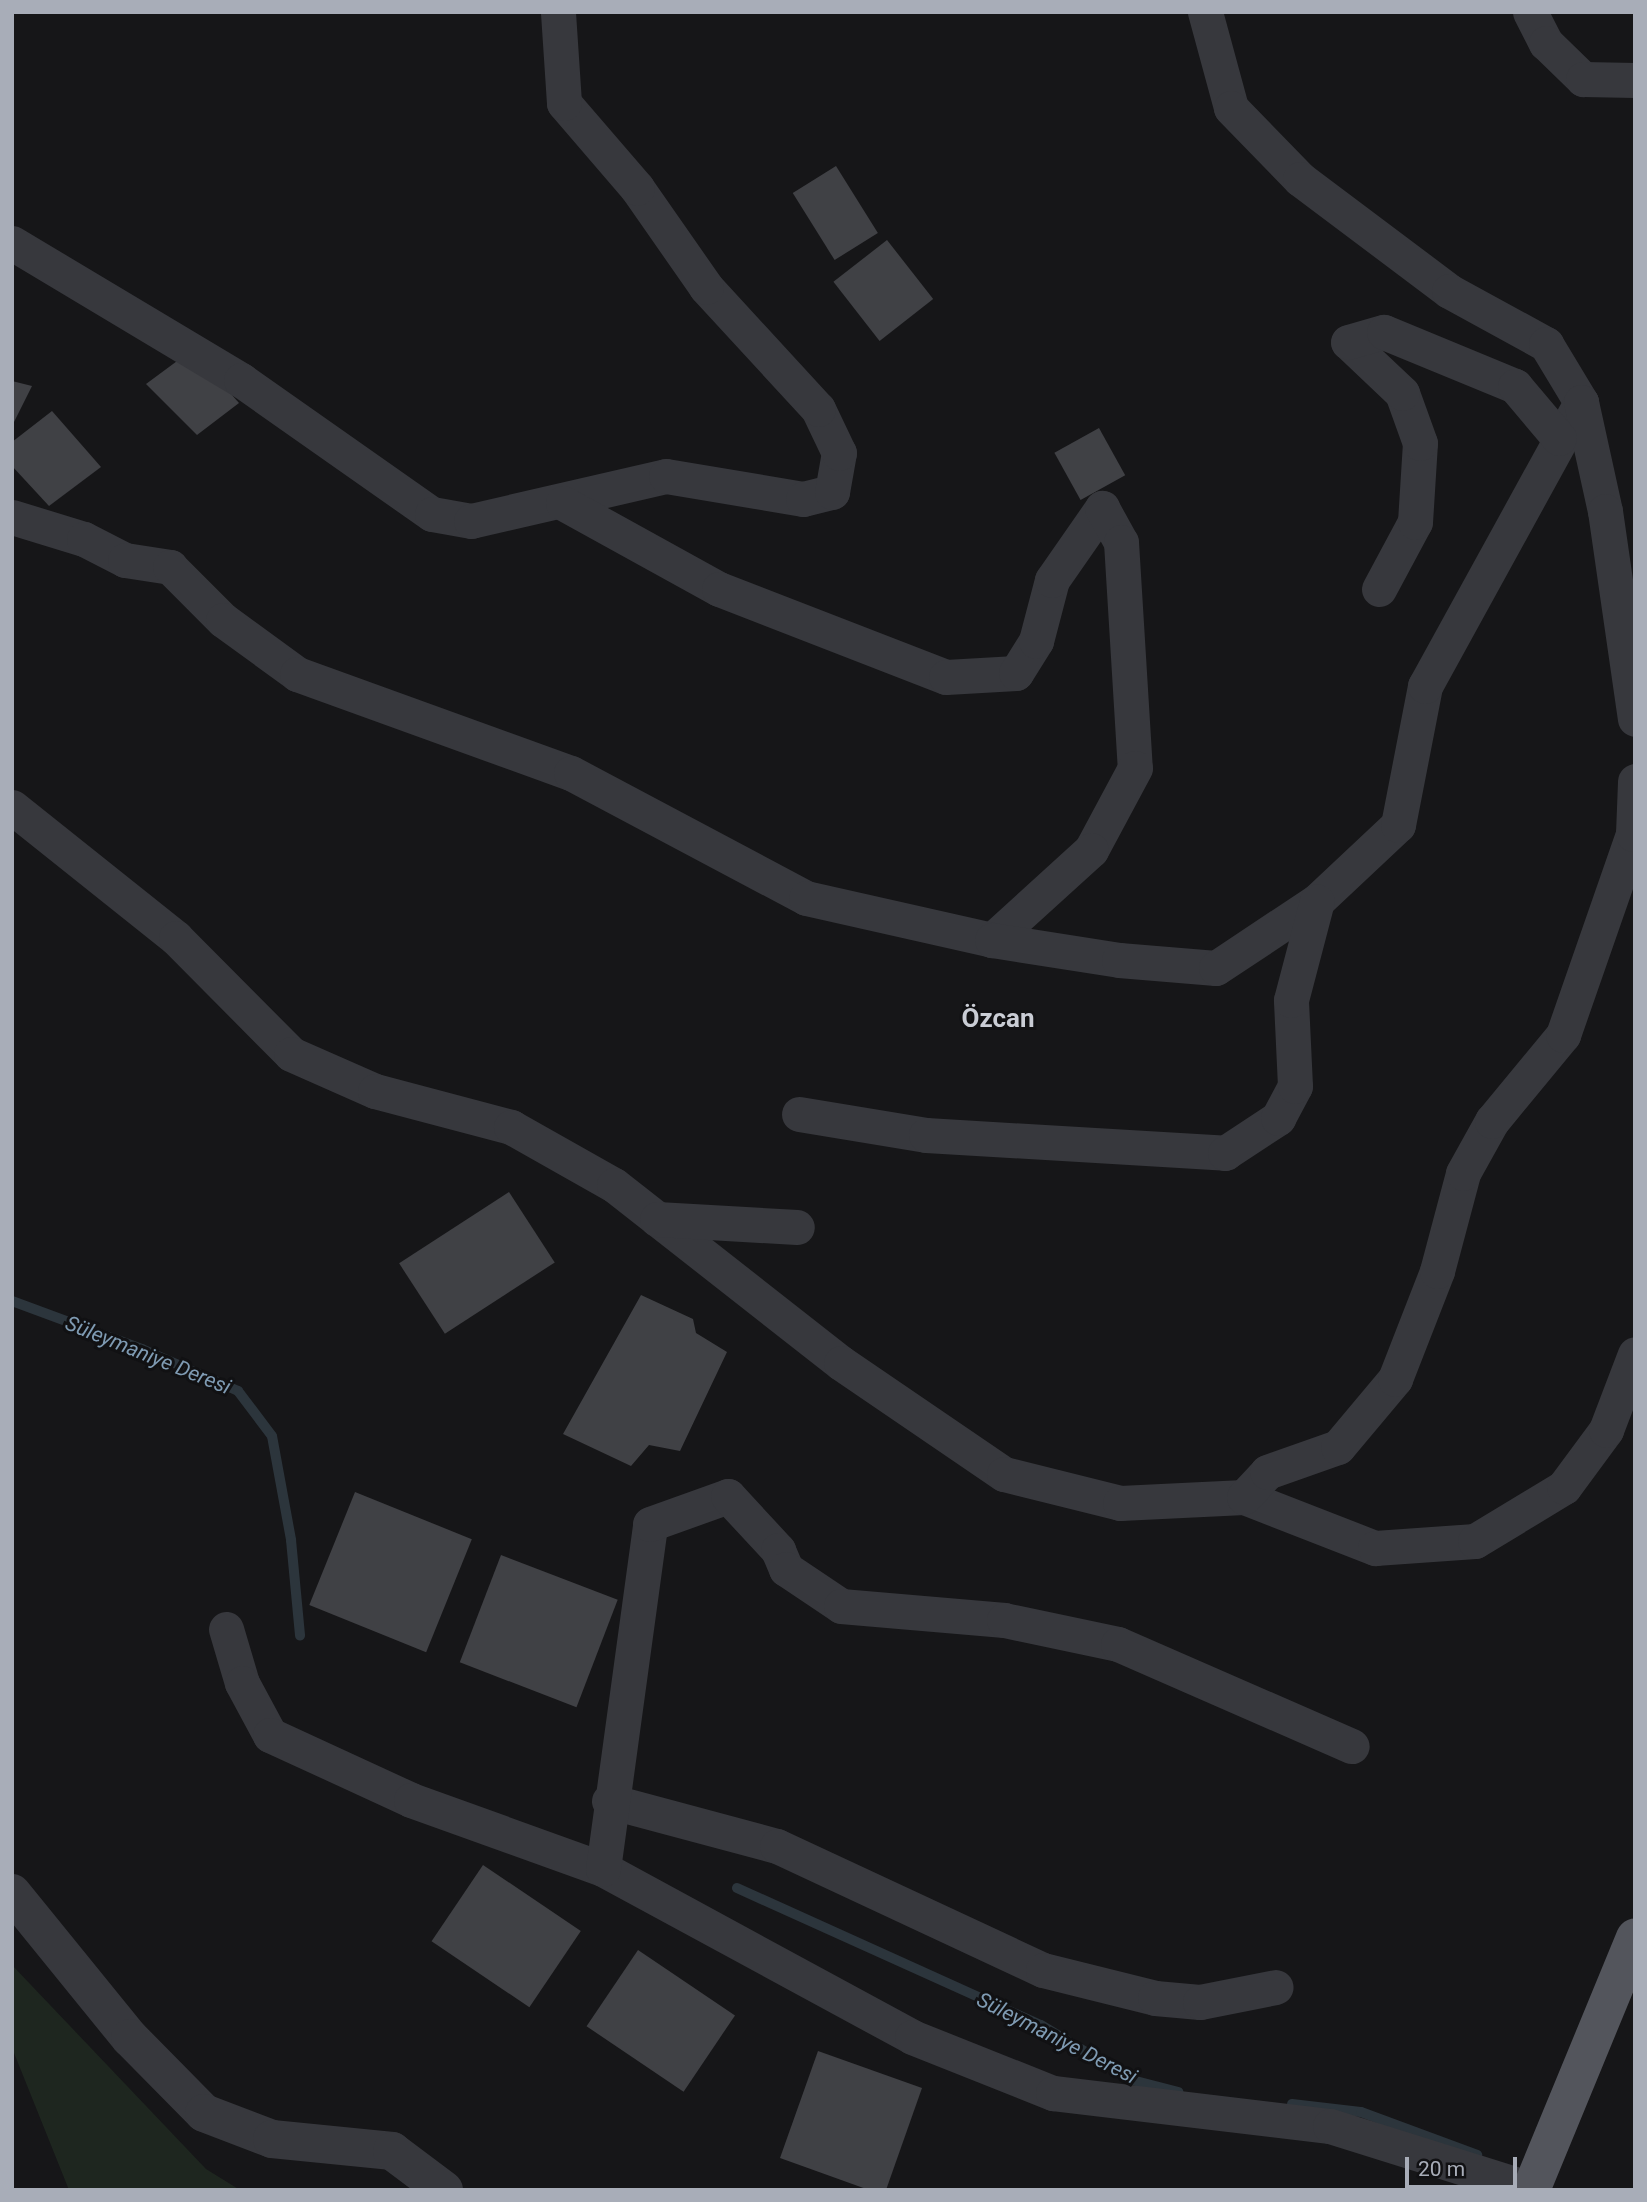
<!DOCTYPE html>
<html>
<head>
<meta charset="utf-8">
<style>
  body { margin:0 }
  #map { position:relative; width:1647px; height:2202px; overflow:hidden; background:#161618; font-family:Roboto,sans-serif }
  div>[style] { position:absolute }
  .green>* { inset:0; background:#1e261f }
  .stream>* { height:10px; margin:-5px; padding:0 5px; transform-origin:5px; border-radius:5px; background:#2c353c }
  .building>* { inset:0; background:#404145; transform-origin:0 0 }
  .minor>* { height:35px; margin:-17.5px; padding:0 17.5px; transform-origin:17.5px; border-radius:17.5px; background:#37383d }
  .tertiary>* { height:38px; margin:-19px; padding:0 19px; transform-origin:19px; border-radius:19px; background:#37383d }
  .primary>* { height:38px; margin:-19px; padding:0 19px; transform-origin:19px; border-radius:19px; background:#53555c }
  span { translate:-50% -50%; white-space:nowrap; text-align:center; line-height:1.15; -webkit-text-stroke:6px #111113; paint-order:stroke }
  .water-label { font-size:21px; color:#7f9bb3; font-style:italic }
  .district-label { font-size:26px; color:#c9ccd4; font-weight:700 }
  .frame { position:absolute; inset:0; border:14px solid #a8adb8; pointer-events:none }
  .scale { position:absolute; left:1405px; top:2157px; width:112px; height:32px; box-sizing:border-box; border:4px solid #a8adb8; border-top:0; padding-left:9px; font-size:21px; line-height:24px; white-space:nowrap; color:#a8adb8; -webkit-text-stroke:5px #111113; paint-order:stroke }
</style>
</head>
<body>
<div id="map">
  <div class="green">
    <div style="clip-path:polygon(12px 1965px,206px 2169px,240px 2190px,69px 2190px,12px 2048px)"></div>
  </div>
  <div class="stream">
    <div style="left:12px;top:1301px;width:139px;rotate:20.3deg"></div>
    <div style="left:142px;top:1349px;width:105px;rotate:23.6deg"></div>
    <div style="left:238px;top:1391px;width:56px;rotate:52.9deg"></div>
    <div style="left:272px;top:1436px;width:106px;rotate:79.6deg"></div>
    <div style="left:291px;top:1540px;width:96px;rotate:84.6deg"></div>
    <div style="left:737px;top:1888px;width:333px;rotate:24.3deg"></div>
    <div style="left:1041px;top:2025px;width:106px;rotate:31.1deg"></div>
    <div style="left:1132px;top:2080px;width:48px;rotate:14.6deg"></div>
    <div style="left:1292px;top:2104px;width:69px;rotate:6.6deg"></div>
    <div style="left:1361px;top:2112px;width:124px;rotate:20.3deg"></div>
  </div>
  <div class="building">
    <div style="left:836px;top:166px;width:79px;height:51px;rotate:58deg"></div>
    <div style="left:887px;top:240px;width:75px;height:68px;rotate:52deg"></div>
    <div style="clip-path:polygon(192px 350px,239px 403px,197px 435px,146px 384px)"></div>
    <div style="clip-path:polygon(12px 381px,32px 386px,12px 426px)"></div>
    <div style="clip-path:polygon(52px 411px,101px 467px,49px 506px,12px 466px,12px 442px)"></div>
    <div style="left:1099px;top:428px;width:54px;height:51px;rotate:61deg"></div>
    <div style="left:509px;top:1192px;width:84px;height:131px;rotate:57deg"></div>
    <div style="clip-path:polygon(641px 1295px,693px 1319px,696px 1333px,727px 1352px,680px 1451px,649px 1445px,631px 1466px,563px 1434px)"></div>
    <div style="left:355px;top:1492px;width:126px;height:122px;rotate:22deg"></div>
    <div style="left:501px;top:1555px;width:125px;height:115px;rotate:21deg"></div>
    <div style="left:483px;top:1865px;width:118px;height:92px;rotate:34deg"></div>
    <div style="left:638px;top:1950px;width:117px;height:92px;rotate:34deg"></div>
    <div style="clip-path:polygon(818px 2051px,922px 2088px,886px 2190px,869px 2190px,780px 2158px)"></div>
  </div>
  <div class="minor">
    <div style="left:1205px;top:12px;width:99px;rotate:74.8deg"></div>
    <div style="left:1231px;top:108px;width:99px;rotate:45.8deg"></div>
    <div style="left:1300px;top:179px;width:186px;rotate:36.9deg"></div>
    <div style="left:1449px;top:291px;width:111px;rotate:28.7deg"></div>
    <div style="left:1546px;top:344px;width:68px;rotate:58.9deg"></div>
    <div style="left:1530px;top:12px;width:35px;rotate:63deg"></div>
    <div style="left:1546px;top:43px;width:52px;rotate:44.2deg"></div>
    <div style="left:1583px;top:79px;width:52px;rotate:1.1deg"></div>
    <div style="left:12px;top:243px;width:267px;rotate:30.9deg"></div>
    <div style="left:241px;top:380px;width:233px;rotate:35.1deg"></div>
    <div style="left:432px;top:514px;width:40px;rotate:10deg"></div>
    <div style="left:471px;top:521px;width:200px;rotate:-13deg"></div>
    <div style="left:666px;top:476px;width:139px;rotate:9.5deg"></div>
    <div style="left:803px;top:499px;width:30px;rotate:-14deg"></div>
    <div style="left:832px;top:492px;width:40px;rotate:-80deg"></div>
    <div style="left:839px;top:453px;width:49px;rotate:-115.5deg"></div>
    <div style="left:818px;top:409px;width:166px;rotate:-132.6deg"></div>
    <div style="left:706px;top:287px;width:121px;rotate:-124.9deg"></div>
    <div style="left:637px;top:188px;width:112px;rotate:-130.7deg"></div>
    <div style="left:564px;top:103px;width:91px;rotate:-93.8deg"></div>
    <div style="left:563px;top:503px;width:178px;rotate:28.9deg"></div>
    <div style="left:719px;top:589px;width:243px;rotate:21.2deg"></div>
    <div style="left:946px;top:677px;width:70px;rotate:-3.3deg"></div>
    <div style="left:1016px;top:673px;width:38px;rotate:-58deg"></div>
    <div style="left:1036px;top:641px;width:63px;rotate:-75.3deg"></div>
    <div style="left:1052px;top:580px;width:88px;rotate:-55.2deg"></div>
    <div style="left:1102px;top:508px;width:39px;rotate:61deg"></div>
    <div style="left:1121px;top:542px;width:226px;rotate:86.5deg"></div>
    <div style="left:1135px;top:768px;width:93px;rotate:118.2deg"></div>
    <div style="left:1091px;top:850px;width:134px;rotate:137.7deg"></div>
    <div style="left:12px;top:517px;width:75px;rotate:17deg"></div>
    <div style="left:84px;top:539px;width:46px;rotate:27.1deg"></div>
    <div style="left:125px;top:560px;width:46px;rotate:8.8deg"></div>
    <div style="left:170px;top:567px;width:75px;rotate:45deg"></div>
    <div style="left:223px;top:620px;width:92px;rotate:36.1deg"></div>
    <div style="left:297px;top:674px;width:291px;rotate:19.9deg"></div>
    <div style="left:571px;top:773px;width:266px;rotate:28deg"></div>
    <div style="left:806px;top:898px;width:191px;rotate:12.7deg"></div>
    <div style="left:992px;top:940px;width:129px;rotate:8.9deg"></div>
    <div style="left:1119px;top:960px;width:97px;rotate:4.7deg"></div>
    <div style="left:1216px;top:968px;width:121px;rotate:-33.6deg"></div>
    <div style="left:1317px;top:901px;width:111px;rotate:-43.2deg"></div>
    <div style="left:1398px;top:825px;width:142px;rotate:-79deg"></div>
    <div style="left:1425px;top:686px;width:324px;rotate:-61.2deg"></div>
    <div style="left:1581px;top:402px;width:112px;rotate:77.6deg"></div>
    <div style="left:1605px;top:511px;width:210px;rotate:81.8deg"></div>
    <div style="left:1379px;top:589px;width:76px;rotate:-61.8deg"></div>
    <div style="left:1415px;top:522px;width:79px;rotate:-86.4deg"></div>
    <div style="left:1420px;top:443px;width:53px;rotate:-109.8deg"></div>
    <div style="left:1402px;top:393px;width:74px;rotate:-136.6deg"></div>
    <div style="left:1348px;top:342px;width:37px;rotate:-16deg"></div>
    <div style="left:1384px;top:332px;width:142px;rotate:22.4deg"></div>
    <div style="left:1515px;top:386px;width:68px;rotate:49.8deg"></div>
    <div style="left:12px;top:807px;width:210px;rotate:38.6deg"></div>
    <div style="left:176px;top:938px;width:163px;rotate:45.2deg"></div>
    <div style="left:291px;top:1054px;width:92px;rotate:23.8deg"></div>
    <div style="left:375px;top:1091px;width:141px;rotate:14.8deg"></div>
    <div style="left:511px;top:1127px;width:118px;rotate:29.4deg"></div>
    <div style="left:614px;top:1185px;width:288px;rotate:38.1deg"></div>
    <div style="left:841px;top:1363px;width:197px;rotate:34.3deg"></div>
    <div style="left:1004px;top:1474px;width:120px;rotate:14deg"></div>
    <div style="left:1120px;top:1503px;width:124px;rotate:-2.8deg"></div>
    <div style="left:1244px;top:1497px;width:141px;rotate:21.3deg"></div>
    <div style="left:1375px;top:1548px;width:100px;rotate:-4deg"></div>
    <div style="left:1475px;top:1541px;width:104px;rotate:-31.2deg"></div>
    <div style="left:1564px;top:1487px;width:71px;rotate:-53.6deg"></div>
    <div style="left:1606px;top:1430px;width:81px;rotate:-69.1deg"></div>
    <div style="left:799px;top:1114px;width:129px;rotate:9.4deg"></div>
    <div style="left:926px;top:1135px;width:300px;rotate:3.4deg"></div>
    <div style="left:1225px;top:1153px;width:64px;rotate:-33.4deg"></div>
    <div style="left:1278px;top:1118px;width:36px;rotate:-62deg"></div>
    <div style="left:1295px;top:1086px;width:86px;rotate:-92.7deg"></div>
    <div style="left:1291px;top:1000px;width:102px;rotate:-75.3deg"></div>
    <div style="left:657px;top:1219px;width:140px;rotate:3.3deg"></div>
    <div style="left:1244px;top:1497px;width:34px;rotate:-47deg"></div>
    <div style="left:1267px;top:1472px;width:75px;rotate:-19.4deg"></div>
    <div style="left:1338px;top:1447px;width:89px;rotate:-50deg"></div>
    <div style="left:1395px;top:1379px;width:116px;rotate:-68.7deg"></div>
    <div style="left:1437px;top:1271px;width:101px;rotate:-75.1deg"></div>
    <div style="left:1463px;top:1173px;width:60px;rotate:-60.9deg"></div>
    <div style="left:1492px;top:1121px;width:112px;rotate:-50.5deg"></div>
    <div style="left:1563px;top:1035px;width:213px;rotate:-70.8deg"></div>
    <div style="left:1633px;top:834px;width:53px;rotate:-87.8deg"></div>
    <div style="left:226px;top:1629px;width:56px;rotate:73.5deg"></div>
    <div style="left:242px;top:1683px;width:59px;rotate:61.7deg"></div>
    <div style="left:270px;top:1735px;width:155px;rotate:24.7deg"></div>
    <div style="left:411px;top:1800px;width:204px;rotate:19.8deg"></div>
    <div style="left:603px;top:1869px;width:352px;rotate:28.5deg"></div>
    <div style="left:912px;top:2037px;width:152px;rotate:21.7deg"></div>
    <div style="left:1053px;top:2093px;width:279px;rotate:6.8deg"></div>
    <div style="left:1330px;top:2126px;width:211px;rotate:17.4deg"></div>
    <div style="left:609px;top:1801px;width:174px;rotate:15deg"></div>
    <div style="left:777px;top:1846px;width:293px;rotate:25deg"></div>
    <div style="left:1043px;top:1970px;width:115px;rotate:14deg"></div>
    <div style="left:1155px;top:1998px;width:45px;rotate:5.1deg"></div>
    <div style="left:1200px;top:2002px;width:77px;rotate:-11.2deg"></div>
    <div style="left:603px;top:1869px;width:348px;rotate:-82.2deg"></div>
    <div style="left:650px;top:1524px;width:83px;rotate:-19.7deg"></div>
    <div style="left:728px;top:1496px;width:74px;rotate:47.2deg"></div>
    <div style="left:778px;top:1550px;width:21px;rotate:67deg"></div>
    <div style="left:786px;top:1569px;width:66px;rotate:33.9deg"></div>
    <div style="left:841px;top:1606px;width:164px;rotate:4.9deg"></div>
    <div style="left:1004px;top:1620px;width:116px;rotate:11.9deg"></div>
    <div style="left:1118px;top:1644px;width:255px;rotate:23.6deg"></div>
  </div>
  <div class="tertiary">
    <div style="left:12px;top:1893px;width:187px;rotate:50.9deg"></div>
    <div style="left:130px;top:2038px;width:105px;rotate:45.4deg"></div>
    <div style="left:204px;top:2113px;width:73px;rotate:20.9deg"></div>
    <div style="left:272px;top:2139px;width:121px;rotate:5.7deg"></div>
    <div style="left:392px;top:2151px;width:65px;rotate:36.9deg"></div>
  </div>
  <div class="primary">
    <div style="left:1531px;top:2190px;width:273px;rotate:-67.6deg"></div>
  </div>
  <div class="water-label">
    <span style="left:148px;top:1355px;rotate:22deg">Süleymaniye Deresi</span>
    <span style="left:1057px;top:2038px;rotate:27deg">Süleymaniye Deresi</span>
  </div>
  <div class="district-label">
    <span style="left:998px;top:1019px">Özcan</span>
  </div>
  <div class="frame"></div>
  <div class="scale">20 m</div>
</div>
</body>
</html>
